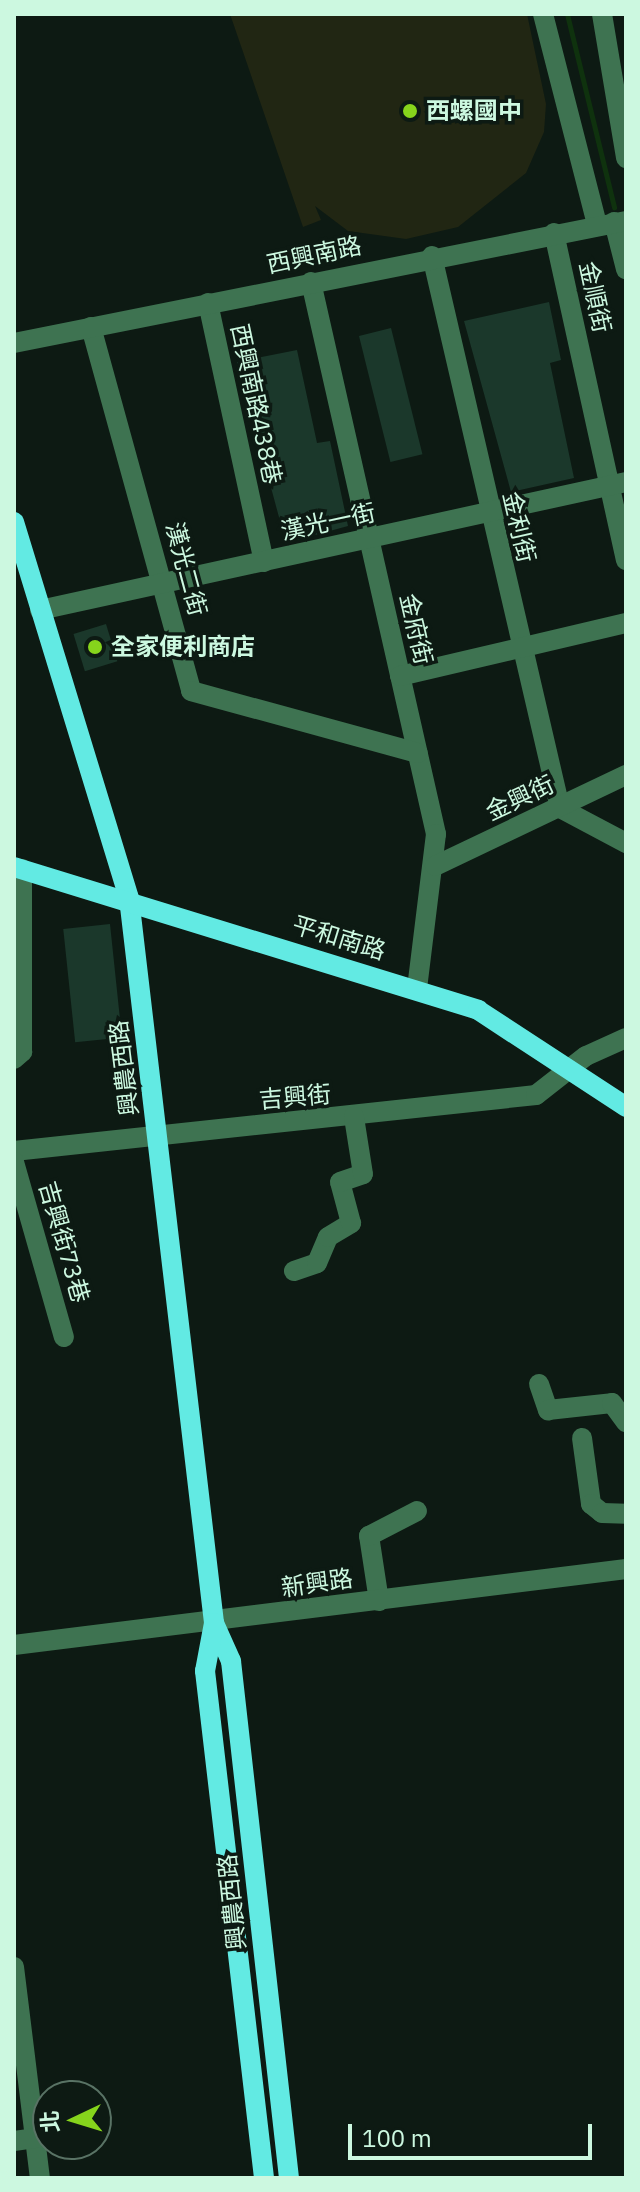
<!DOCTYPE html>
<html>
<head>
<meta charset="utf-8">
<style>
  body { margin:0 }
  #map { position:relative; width:640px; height:2192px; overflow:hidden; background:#0d1a13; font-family:"IBM Plex Sans","Noto Sans TC",sans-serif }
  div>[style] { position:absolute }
  .green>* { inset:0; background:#212613 }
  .stream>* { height:5px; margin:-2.5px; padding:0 2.5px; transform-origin:2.5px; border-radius:2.5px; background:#0f320e }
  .building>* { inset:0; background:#1b382b; transform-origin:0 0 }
  .minor>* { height:20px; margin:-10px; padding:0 10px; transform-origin:10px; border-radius:10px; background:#3e7351 }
  .major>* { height:20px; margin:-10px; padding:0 10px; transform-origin:10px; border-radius:10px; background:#62eae3 }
  .dots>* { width:22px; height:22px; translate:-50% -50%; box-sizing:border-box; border:4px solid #0d1a13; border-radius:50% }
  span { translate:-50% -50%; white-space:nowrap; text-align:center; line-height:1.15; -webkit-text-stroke:7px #0d1a13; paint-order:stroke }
  .poi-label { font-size:24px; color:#ccf8e0; font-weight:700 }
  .left { translate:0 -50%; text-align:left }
  .street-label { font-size:24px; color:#ccf8e0 }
  .frame { position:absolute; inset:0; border:16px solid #ccf8e0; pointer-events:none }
  .north { position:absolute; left:32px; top:2080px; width:80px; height:80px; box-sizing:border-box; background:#0d1a13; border:2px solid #597365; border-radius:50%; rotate:266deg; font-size:22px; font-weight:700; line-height:32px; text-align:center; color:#ccf8e0 }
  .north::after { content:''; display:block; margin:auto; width:28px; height:36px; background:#86d41c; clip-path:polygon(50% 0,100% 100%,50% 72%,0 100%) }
  .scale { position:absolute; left:348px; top:2124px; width:244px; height:36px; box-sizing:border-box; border:4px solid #ccf8e0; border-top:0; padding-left:10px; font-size:24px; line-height:28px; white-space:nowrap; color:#ccf8e0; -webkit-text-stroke:6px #0d1a13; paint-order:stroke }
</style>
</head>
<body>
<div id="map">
  <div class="green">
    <div style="clip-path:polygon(230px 14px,527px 14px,546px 104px,544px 132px,526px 173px,458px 227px,406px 239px,348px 231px,315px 206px,321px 220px,303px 227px)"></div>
  </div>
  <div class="stream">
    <div style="left:567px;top:14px;width:199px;rotate:76.3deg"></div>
  </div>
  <div class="building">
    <div style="clip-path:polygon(549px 302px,561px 360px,550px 363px,574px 478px,511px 492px,464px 321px)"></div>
    <div style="left:391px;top:328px;width:130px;height:33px;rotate:76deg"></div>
    <div style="clip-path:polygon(297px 350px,317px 443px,330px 441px,348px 526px,286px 543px,237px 362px)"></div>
    <div style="left:106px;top:624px;width:39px;height:34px;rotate:73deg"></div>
    <div style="left:110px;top:924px;width:114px;height:47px;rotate:84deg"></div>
  </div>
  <div class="minor">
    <div style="left:543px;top:14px;width:218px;rotate:75.6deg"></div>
    <div style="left:602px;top:14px;width:146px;rotate:80.5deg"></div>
    <div style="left:614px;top:222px;width:49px;rotate:75.7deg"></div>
    <div style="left:554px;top:233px;width:335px;rotate:77.6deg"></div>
    <div style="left:432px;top:256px;width:567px;rotate:76.94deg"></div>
    <div style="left:560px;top:808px;width:75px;rotate:27.9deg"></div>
    <div style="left:311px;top:282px;width:566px;rotate:77.24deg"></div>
    <div style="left:436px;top:834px;width:156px;rotate:97deg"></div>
    <div style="left:208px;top:303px;width:265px;rotate:77.8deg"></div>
    <div style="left:91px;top:327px;width:377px;rotate:74.6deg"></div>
    <div style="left:191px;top:691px;width:235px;rotate:15.3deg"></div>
    <div style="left:14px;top:343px;width:624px;rotate:-11.27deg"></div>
    <div style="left:40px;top:610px;width:600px;rotate:-12.32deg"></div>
    <div style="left:400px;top:676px;width:232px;rotate:-13.2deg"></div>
    <div style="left:435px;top:866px;width:212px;rotate:-25.5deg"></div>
    <div style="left:14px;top:1059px;width:11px;rotate:-41deg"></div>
    <div style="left:22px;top:1052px;width:183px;rotate:-90deg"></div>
    <div style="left:14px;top:1151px;width:525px;rotate:-6.12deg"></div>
    <div style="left:536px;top:1095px;width:63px;rotate:-38deg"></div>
    <div style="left:586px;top:1056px;width:44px;rotate:-24.2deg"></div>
    <div style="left:14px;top:1162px;width:182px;rotate:74.1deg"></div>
    <div style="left:294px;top:1271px;width:24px;rotate:-19deg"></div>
    <div style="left:317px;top:1263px;width:28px;rotate:-67deg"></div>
    <div style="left:328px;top:1237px;width:27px;rotate:-31deg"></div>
    <div style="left:351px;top:1223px;width:42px;rotate:-105deg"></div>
    <div style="left:340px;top:1182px;width:24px;rotate:-19deg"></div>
    <div style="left:363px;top:1174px;width:58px;rotate:-99deg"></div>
    <div style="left:539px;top:1384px;width:28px;rotate:71deg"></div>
    <div style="left:548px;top:1410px;width:64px;rotate:-6.2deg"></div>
    <div style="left:612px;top:1403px;width:24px;rotate:54deg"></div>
    <div style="left:582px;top:1438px;width:67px;rotate:82.2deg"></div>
    <div style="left:591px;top:1504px;width:14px;rotate:39deg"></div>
    <div style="left:602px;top:1513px;width:24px;rotate:2deg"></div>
    <div style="left:379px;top:1601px;width:66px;rotate:-98.7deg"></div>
    <div style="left:369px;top:1536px;width:54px;rotate:-27.5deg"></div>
    <div style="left:14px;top:1645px;width:617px;rotate:-7.08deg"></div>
    <div style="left:14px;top:1967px;width:213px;rotate:83deg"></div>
    <div style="left:14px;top:2141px;width:21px;rotate:-8deg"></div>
  </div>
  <div class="major">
    <div style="left:14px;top:522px;width:393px;rotate:73deg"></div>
    <div style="left:129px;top:898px;width:730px;rotate:83.31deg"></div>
    <div style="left:214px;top:1623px;width:42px;rotate:65.9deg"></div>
    <div style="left:231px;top:1661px;width:520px;rotate:83.6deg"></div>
    <div style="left:14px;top:867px;width:486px;rotate:17.1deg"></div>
    <div style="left:478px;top:1010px;width:177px;rotate:33.2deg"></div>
    <div style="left:214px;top:1623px;width:49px;rotate:100.6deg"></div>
    <div style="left:205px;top:1671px;width:510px;rotate:83.36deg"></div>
  </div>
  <div class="dots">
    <div style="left:410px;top:111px;background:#86d41c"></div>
    <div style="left:95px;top:647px;background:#86d41c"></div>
  </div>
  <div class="poi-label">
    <span class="left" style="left:426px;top:111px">西螺國中</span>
    <span class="left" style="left:111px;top:647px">全家便利商店</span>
  </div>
  <div class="street-label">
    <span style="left:314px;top:255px;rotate:-12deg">西興南路</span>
    <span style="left:595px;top:297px;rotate:78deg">金順街</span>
    <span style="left:256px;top:404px;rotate:78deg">西興南路438巷</span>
    <span style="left:328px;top:522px;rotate:-12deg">漢光一街</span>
    <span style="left:519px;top:527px;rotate:77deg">金利街</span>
    <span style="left:186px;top:569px;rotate:75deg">漢光二街</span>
    <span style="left:416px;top:629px;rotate:77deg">金府街</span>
    <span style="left:520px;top:798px;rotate:-25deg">金興街</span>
    <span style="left:339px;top:938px;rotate:17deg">平和南路</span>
    <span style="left:124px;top:1068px;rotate:-97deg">興農西路</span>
    <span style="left:295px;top:1097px;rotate:-5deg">吉興街</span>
    <span style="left:64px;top:1242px;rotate:74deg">吉興街73巷</span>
    <span style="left:317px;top:1583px;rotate:-8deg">新興路</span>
    <span style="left:232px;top:1902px;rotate:-96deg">興農西路</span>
  </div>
  <div class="frame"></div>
  <div class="north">北</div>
  <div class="scale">100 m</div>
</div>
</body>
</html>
